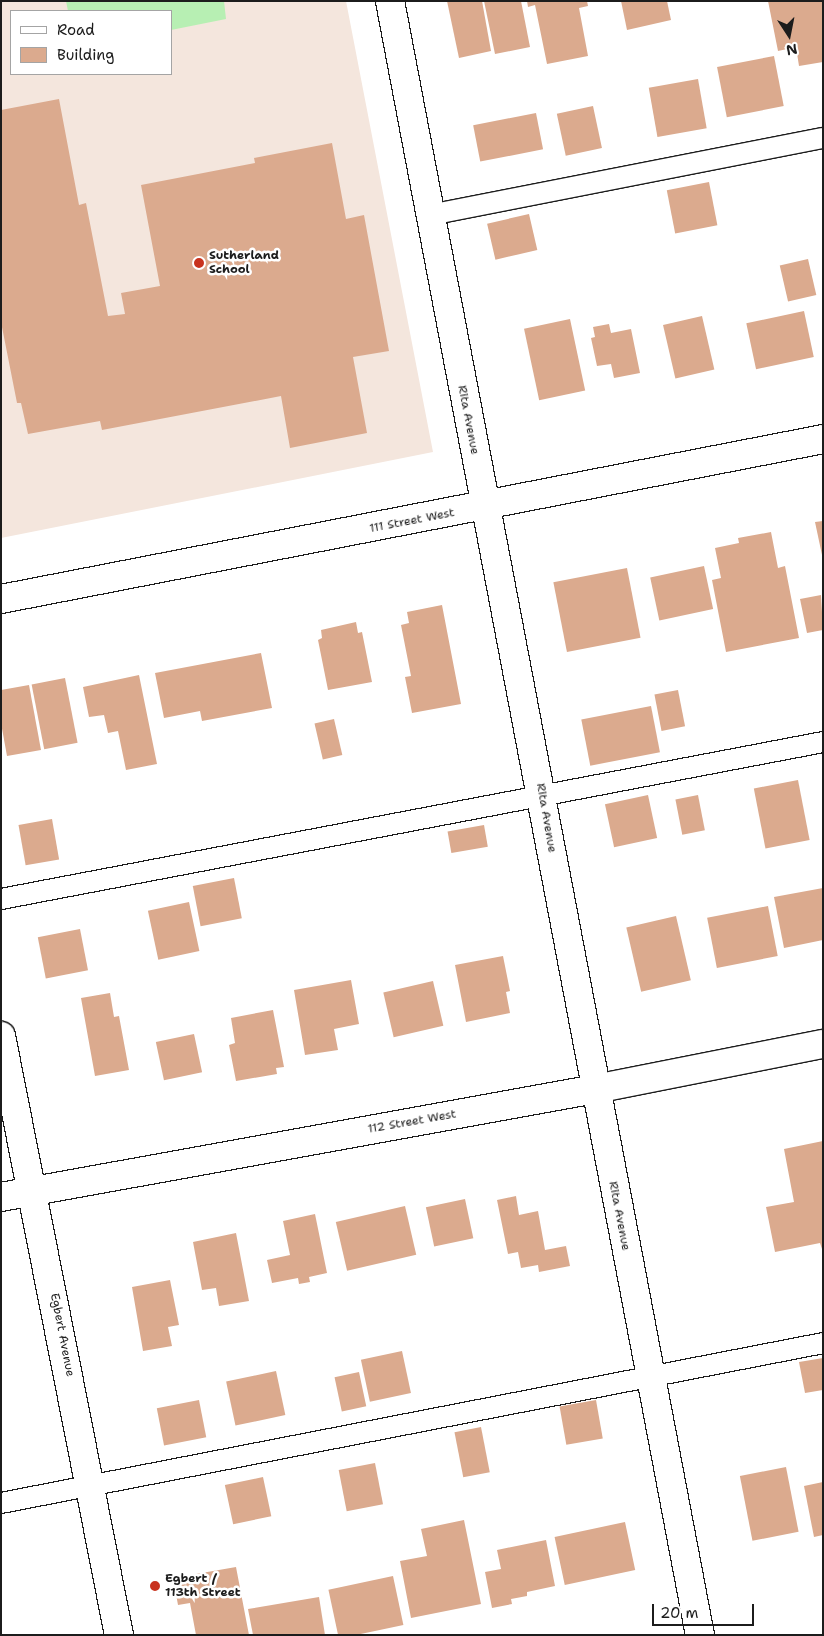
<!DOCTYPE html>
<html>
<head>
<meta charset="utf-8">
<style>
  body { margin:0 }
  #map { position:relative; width:824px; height:1636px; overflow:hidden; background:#fff; font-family:"Shantell Sans",sans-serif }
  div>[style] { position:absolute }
  .built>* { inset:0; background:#f4e6dd }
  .green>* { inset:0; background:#b7efb3 }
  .building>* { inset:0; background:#dbaa8e; transform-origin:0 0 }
  .roads { filter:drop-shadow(1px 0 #1c1c1c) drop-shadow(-1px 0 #1c1c1c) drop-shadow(0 1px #1c1c1c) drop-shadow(0 -1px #1c1c1c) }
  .lane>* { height:20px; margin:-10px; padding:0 10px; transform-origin:10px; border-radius:10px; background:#fff }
  .street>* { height:28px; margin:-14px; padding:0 14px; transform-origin:14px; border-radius:14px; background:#fff }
  .dots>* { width:14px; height:14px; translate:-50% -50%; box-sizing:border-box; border:2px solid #fff; border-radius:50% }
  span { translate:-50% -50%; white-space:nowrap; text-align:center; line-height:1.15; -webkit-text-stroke:5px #fff; paint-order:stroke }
  .poi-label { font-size:12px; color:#1c1c1c; font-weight:700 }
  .left { translate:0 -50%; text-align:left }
  .street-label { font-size:12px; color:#1c1c1c }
  .frame { position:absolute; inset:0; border:2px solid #1c1c1c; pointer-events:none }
  .legend { position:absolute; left:10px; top:10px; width:162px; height:65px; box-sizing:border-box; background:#fff; border:1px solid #a4a4a4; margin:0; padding:6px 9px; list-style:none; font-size:15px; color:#1c1c1c }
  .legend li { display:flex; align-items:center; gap:10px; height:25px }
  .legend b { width:25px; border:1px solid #a4a4a4 }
  .north { position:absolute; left:764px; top:10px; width:50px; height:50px; -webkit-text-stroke:4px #fff; paint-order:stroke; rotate:169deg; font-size:14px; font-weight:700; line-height:20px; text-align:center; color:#1c1c1c }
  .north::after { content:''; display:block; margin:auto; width:18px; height:22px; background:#1c1c1c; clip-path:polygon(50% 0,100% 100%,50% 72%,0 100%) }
  .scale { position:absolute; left:652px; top:1604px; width:102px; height:22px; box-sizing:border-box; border:2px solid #1c1c1c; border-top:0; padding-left:6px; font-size:15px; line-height:18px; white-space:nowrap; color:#1c1c1c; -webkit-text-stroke:4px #fff; paint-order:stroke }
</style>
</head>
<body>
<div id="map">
  <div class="built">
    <div style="clip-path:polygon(evenodd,1px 1px,346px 1px,433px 452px,1px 538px,1px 1px,11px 11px,171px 11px,171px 74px,11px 74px,11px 11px)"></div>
  </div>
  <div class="green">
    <div style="clip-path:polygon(66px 1px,224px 1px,226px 19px,171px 30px,171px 11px,68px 11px)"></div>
  </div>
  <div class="building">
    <div style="clip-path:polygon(447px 1px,482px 1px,491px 51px,459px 58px)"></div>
    <div style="clip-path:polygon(484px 1px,521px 1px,530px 47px,495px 54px)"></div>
    <div style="clip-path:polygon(527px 1px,587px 1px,588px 6px,579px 8px,588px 56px,547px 64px,535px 5px,528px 7px)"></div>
    <div style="clip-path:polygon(621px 1px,667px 1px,671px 20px,627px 30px)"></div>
    <div style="clip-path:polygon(768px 1px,823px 1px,823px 62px,799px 66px,796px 47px,778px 51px)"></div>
    <div style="left:774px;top:56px;width:51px;height:58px;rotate:79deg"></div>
    <div style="left:698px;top:79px;width:50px;height:50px;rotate:80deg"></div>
    <div style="clip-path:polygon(59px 99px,79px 205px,86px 203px,108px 316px,125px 314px,121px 293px,160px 286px,141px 185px,255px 163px,254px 158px,332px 143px,346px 219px,364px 215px,389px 351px,353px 357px,367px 433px,290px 448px,281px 396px,102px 430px,100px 421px,28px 434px,21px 403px,17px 403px,1px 322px,1px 110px)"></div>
    <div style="left:593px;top:106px;width:43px;height:37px;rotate:78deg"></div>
    <div style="left:536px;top:113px;width:37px;height:64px;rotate:79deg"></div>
    <div style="left:709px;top:182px;width:44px;height:43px;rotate:79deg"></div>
    <div style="left:529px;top:214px;width:37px;height:43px;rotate:77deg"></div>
    <div style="left:808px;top:259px;width:37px;height:29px;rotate:77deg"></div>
    <div style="left:804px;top:311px;width:47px;height:59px;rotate:78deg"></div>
    <div style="left:702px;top:316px;width:55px;height:40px;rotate:77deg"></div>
    <div style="left:570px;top:319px;width:73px;height:47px;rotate:78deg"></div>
    <div style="clip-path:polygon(609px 324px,611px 333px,631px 329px,640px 373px,614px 378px,611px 364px,597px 366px,591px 338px,595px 337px,593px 327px)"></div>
    <div style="clip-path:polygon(823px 521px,823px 555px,822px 555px,815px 522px)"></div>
    <div style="clip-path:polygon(771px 532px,778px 568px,785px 566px,799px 638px,726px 652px,712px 580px,721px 578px,715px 548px,739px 543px,738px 538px)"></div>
    <div style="left:704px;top:566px;width:44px;height:55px;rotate:78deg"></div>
    <div style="left:627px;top:568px;width:71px;height:75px;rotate:79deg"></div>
    <div style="clip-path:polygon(821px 595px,823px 630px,807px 633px,800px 599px)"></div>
    <div style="clip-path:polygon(442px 605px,461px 704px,412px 713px,405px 677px,411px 676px,401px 625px,409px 623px,407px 612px)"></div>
    <div style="clip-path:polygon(356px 622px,358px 633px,362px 632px,372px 682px,328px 690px,318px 640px,322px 638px,321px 630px)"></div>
    <div style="clip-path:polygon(261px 653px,272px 708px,202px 721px,200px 711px,164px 718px,155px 673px)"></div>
    <div style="clip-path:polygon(139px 675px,157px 764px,126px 770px,118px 731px,108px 733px,104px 715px,89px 717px,83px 687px)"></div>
    <div style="left:65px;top:678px;width:66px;height:34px;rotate:79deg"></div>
    <div style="clip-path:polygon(29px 685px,41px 750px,7px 756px,1px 723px,1px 690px)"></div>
    <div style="left:678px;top:690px;width:37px;height:24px;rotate:79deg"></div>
    <div style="left:651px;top:706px;width:47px;height:71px;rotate:79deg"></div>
    <div style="left:334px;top:719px;width:37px;height:20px;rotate:77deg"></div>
    <div style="left:798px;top:780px;width:61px;height:45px;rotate:79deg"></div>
    <div style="left:648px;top:795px;width:44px;height:44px;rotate:78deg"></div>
    <div style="left:698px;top:795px;width:36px;height:23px;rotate:79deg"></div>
    <div style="left:52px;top:819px;width:41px;height:34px;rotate:80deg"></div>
    <div style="left:484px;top:825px;width:22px;height:37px;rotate:80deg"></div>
    <div style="left:234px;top:878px;width:41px;height:42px;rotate:79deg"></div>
    <div style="clip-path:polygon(823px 888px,823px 940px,784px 948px,774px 897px)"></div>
    <div style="left:189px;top:902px;width:50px;height:42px;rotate:78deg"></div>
    <div style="left:768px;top:906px;width:51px;height:62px;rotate:79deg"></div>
    <div style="left:676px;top:916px;width:66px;height:51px;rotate:77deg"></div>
    <div style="left:80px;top:929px;width:42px;height:43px;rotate:79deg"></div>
    <div style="clip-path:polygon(503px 956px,510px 991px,506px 992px,510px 1013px,466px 1022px,455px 965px)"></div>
    <div style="clip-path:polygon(351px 980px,359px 1024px,334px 1029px,338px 1050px,305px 1055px,294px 990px)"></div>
    <div style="left:433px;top:981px;width:46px;height:51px;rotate:77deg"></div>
    <div style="clip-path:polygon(110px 993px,114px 1017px,119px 1016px,129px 1070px,95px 1076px,81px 998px)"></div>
    <div style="clip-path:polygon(273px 1010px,284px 1067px,276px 1068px,277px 1074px,236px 1081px,229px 1045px,235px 1043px,231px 1018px)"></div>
    <div style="left:194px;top:1034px;width:39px;height:39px;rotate:78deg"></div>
    <div style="clip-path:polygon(823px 1141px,823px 1252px,820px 1243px,775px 1252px,766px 1207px,794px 1202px,784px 1149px)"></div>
    <div style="clip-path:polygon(516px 1196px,519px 1215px,538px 1211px,545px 1250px,566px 1246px,570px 1266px,539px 1272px,538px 1265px,521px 1268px,518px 1252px,508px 1254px,497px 1200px)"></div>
    <div style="left:465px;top:1199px;width:40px;height:40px;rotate:78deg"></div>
    <div style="left:405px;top:1206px;width:50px;height:71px;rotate:77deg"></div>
    <div style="clip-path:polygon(315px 1214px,327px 1273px,309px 1277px,310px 1282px,299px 1284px,298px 1278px,272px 1283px,267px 1260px,290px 1255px,283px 1221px)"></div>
    <div style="clip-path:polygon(236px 1233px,249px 1301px,219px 1306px,216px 1288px,202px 1290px,193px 1242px)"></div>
    <div style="clip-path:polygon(170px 1280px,179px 1325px,168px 1327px,172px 1346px,143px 1351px,132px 1287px)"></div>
    <div style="left:402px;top:1351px;width:43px;height:42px;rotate:78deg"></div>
    <div style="clip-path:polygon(823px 1358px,823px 1390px,805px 1393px,799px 1362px)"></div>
    <div style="left:276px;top:1371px;width:45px;height:51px;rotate:78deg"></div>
    <div style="left:359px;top:1372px;width:35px;height:25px;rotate:78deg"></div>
    <div style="left:199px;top:1400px;width:38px;height:43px;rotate:79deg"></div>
    <div style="left:596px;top:1400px;width:39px;height:37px;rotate:80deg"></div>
    <div style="left:481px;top:1427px;width:46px;height:27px;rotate:79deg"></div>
    <div style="left:375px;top:1463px;width:42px;height:37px;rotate:79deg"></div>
    <div style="left:786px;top:1467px;width:66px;height:47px;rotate:79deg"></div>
    <div style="left:263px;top:1477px;width:40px;height:39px;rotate:78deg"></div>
    <div style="clip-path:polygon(823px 1482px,823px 1535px,814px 1537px,804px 1486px)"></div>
    <div style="clip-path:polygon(464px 1520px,481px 1604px,411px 1618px,400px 1561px,427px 1556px,421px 1529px)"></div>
    <div style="left:625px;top:1522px;width:49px;height:72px;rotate:78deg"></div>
    <div style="clip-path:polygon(546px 1540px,555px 1586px,527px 1592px,527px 1596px,511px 1599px,512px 1604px,492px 1608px,485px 1572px,501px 1569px,497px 1550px)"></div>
    <div style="clip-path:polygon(236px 1567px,249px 1635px,196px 1635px,190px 1603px,178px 1605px,173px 1578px)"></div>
    <div style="left:393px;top:1576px;width:50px;height:66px;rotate:78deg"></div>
    <div style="clip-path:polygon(319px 1597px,325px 1635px,253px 1635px,248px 1609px)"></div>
  </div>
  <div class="roads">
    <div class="lane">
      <div style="left:430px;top:215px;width:400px;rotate:-11.1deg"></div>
      <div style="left:1px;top:899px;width:837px;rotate:-10.81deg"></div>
      <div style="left:1px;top:1503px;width:837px;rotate:-11.01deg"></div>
    </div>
    <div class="street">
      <div style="left:390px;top:1px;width:1663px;rotate:79.26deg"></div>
      <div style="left:1px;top:599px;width:837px;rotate:-11.01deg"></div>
      <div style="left:1px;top:1036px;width:611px;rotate:78.86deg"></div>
      <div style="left:1px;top:1197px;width:604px;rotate:-10.3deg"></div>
      <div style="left:595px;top:1089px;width:232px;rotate:-11.2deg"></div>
    </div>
  </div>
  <div class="dots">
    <div style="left:199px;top:263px;background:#c8321e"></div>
    <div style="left:155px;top:1586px;background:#c8321e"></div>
  </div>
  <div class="poi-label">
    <span class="left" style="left:209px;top:263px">Sutherland<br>School</span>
    <span class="left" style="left:165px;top:1586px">Egbert /<br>113th Street</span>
  </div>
  <div class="street-label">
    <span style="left:468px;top:420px;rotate:79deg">Rita Avenue</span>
    <span style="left:412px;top:521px;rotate:-11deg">111 Street West</span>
    <span style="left:546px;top:818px;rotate:80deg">Rita Avenue</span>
    <span style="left:412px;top:1122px;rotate:-10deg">112 Street West</span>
    <span style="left:619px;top:1216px;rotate:79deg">Rita Avenue</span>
    <span style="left:62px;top:1335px;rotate:79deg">Egbert Avenue</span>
  </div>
  <div class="frame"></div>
  <ul class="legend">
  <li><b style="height:6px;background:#fff"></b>Road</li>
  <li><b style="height:14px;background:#dbaa8e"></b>Building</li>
  </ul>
  <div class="north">N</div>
  <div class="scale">20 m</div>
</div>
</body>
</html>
